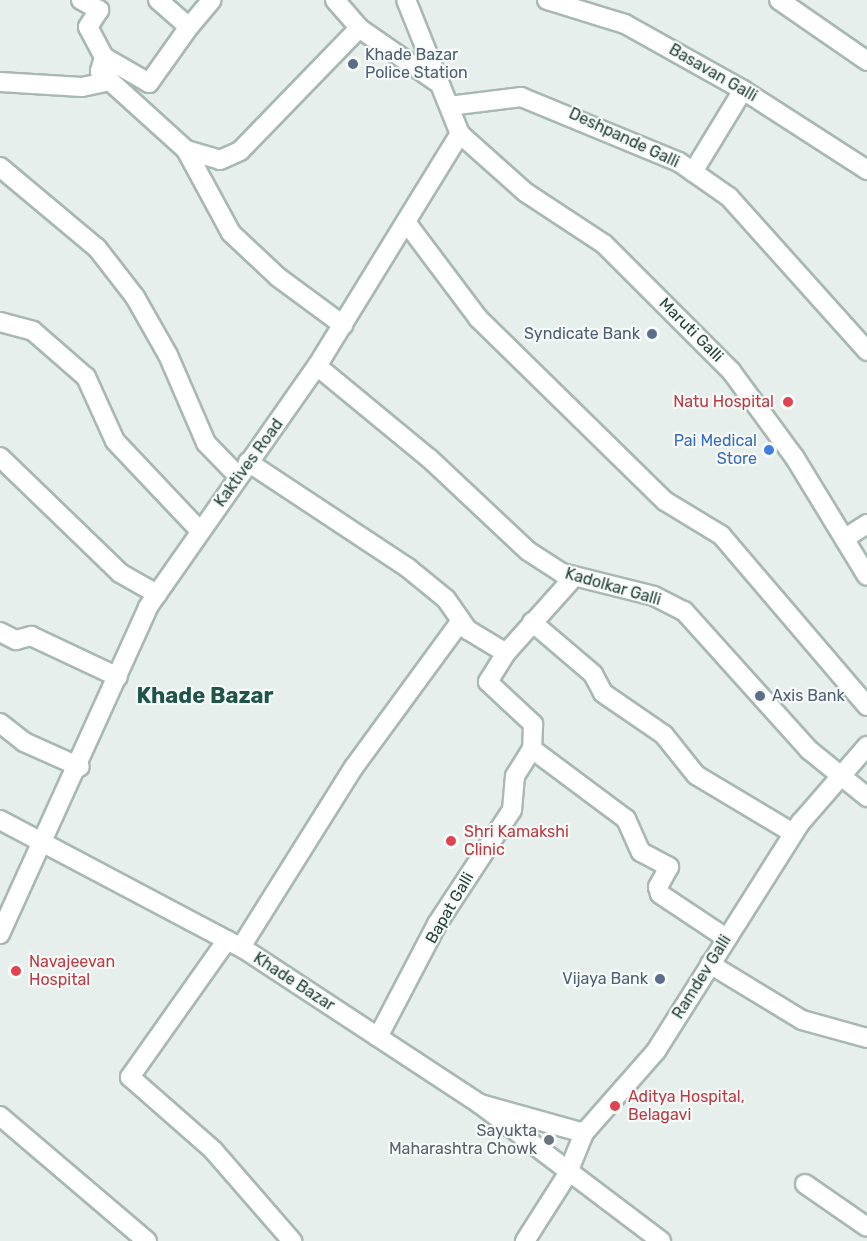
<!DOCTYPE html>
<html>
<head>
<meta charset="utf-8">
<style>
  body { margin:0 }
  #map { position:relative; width:867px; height:1241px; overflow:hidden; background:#e6efeb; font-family:Rubik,sans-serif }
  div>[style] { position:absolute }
  .roads { filter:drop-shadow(2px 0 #a8b8b2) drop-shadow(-2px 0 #a8b8b2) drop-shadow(0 2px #a8b8b2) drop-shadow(0 -2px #a8b8b2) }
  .minor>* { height:18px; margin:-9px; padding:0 9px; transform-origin:9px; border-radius:9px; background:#fff }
  .tertiary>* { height:18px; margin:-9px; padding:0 9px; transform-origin:9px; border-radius:9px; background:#fff }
  .secondary>* { height:18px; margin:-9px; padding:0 9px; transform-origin:9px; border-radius:9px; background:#fff }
  .dots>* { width:16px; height:16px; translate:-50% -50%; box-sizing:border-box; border:3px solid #f7fbf9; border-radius:50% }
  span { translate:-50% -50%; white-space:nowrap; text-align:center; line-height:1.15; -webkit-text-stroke:4.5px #f7fbf9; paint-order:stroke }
  .service-label { font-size:16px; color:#4e5e75 }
  .left { translate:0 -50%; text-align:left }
  .right { translate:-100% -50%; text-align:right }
  .street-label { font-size:16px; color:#24423a }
  .health-label { font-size:16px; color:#be3a42 }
  .shop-label { font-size:16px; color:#366cbe }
  .worship-label { font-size:16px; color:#5b616d }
  .district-label { font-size:22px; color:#1f5548; font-weight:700 }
</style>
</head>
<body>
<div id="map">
  <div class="roads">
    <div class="minor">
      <div style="left:81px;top:0;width:21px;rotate:29deg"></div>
      <div style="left:99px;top:10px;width:20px;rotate:123deg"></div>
      <div style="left:88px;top:27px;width:34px;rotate:62deg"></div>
      <div style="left:104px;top:57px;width:15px;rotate:106deg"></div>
      <div style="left:100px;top:71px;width:14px;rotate:45deg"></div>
      <div style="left:158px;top:0;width:41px;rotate:41.1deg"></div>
      <div style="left:189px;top:27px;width:35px;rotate:-50deg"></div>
      <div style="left:547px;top:0;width:82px;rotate:17.1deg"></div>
      <div style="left:625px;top:24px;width:135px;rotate:29.2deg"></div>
      <div style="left:743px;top:90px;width:148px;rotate:32.8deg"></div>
      <div style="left:779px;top:0;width:107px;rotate:34.7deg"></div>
      <div style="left:104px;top:57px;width:52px;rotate:30deg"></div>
      <div style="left:149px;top:83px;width:69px;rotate:-54.5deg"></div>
      <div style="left:0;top:82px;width:82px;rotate:3.5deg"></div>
      <div style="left:82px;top:87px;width:29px;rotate:-12deg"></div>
      <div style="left:110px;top:81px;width:103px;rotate:42.2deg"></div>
      <div style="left:186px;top:150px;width:94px;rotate:61.5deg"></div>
      <div style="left:231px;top:233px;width:64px;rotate:43.1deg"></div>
      <div style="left:278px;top:277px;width:81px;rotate:36.4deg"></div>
      <div style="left:449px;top:106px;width:73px;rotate:-7.1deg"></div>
      <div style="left:521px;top:97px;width:171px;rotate:22.4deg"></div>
      <div style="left:679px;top:162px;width:61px;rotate:35deg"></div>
      <div style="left:729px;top:197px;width:207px;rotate:48.1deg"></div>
      <div style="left:186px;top:150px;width:35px;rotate:16deg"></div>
      <div style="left:220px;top:160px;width:22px;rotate:-24deg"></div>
      <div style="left:240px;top:151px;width:171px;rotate:-45.9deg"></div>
      <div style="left:0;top:167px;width:126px;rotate:39.9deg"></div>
      <div style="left:97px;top:248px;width:62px;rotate:52.2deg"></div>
      <div style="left:135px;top:297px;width:67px;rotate:60.4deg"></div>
      <div style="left:168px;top:355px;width:96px;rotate:66.6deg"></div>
      <div style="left:206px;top:443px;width:46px;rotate:45.9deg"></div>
      <div style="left:693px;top:172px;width:96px;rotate:-58.6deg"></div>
      <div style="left:406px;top:222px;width:120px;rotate:53.1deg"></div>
      <div style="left:478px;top:318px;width:262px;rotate:44.4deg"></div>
      <div style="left:665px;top:501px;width:66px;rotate:31.3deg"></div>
      <div style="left:721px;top:535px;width:225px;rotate:49.5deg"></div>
      <div style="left:0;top:322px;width:34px;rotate:15deg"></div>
      <div style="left:33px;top:331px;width:70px;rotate:41deg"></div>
      <div style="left:86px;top:377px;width:70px;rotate:65.6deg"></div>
      <div style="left:115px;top:441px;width:124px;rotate:46.6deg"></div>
      <div style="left:0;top:457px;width:167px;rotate:44deg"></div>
      <div style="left:120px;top:573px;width:43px;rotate:29.6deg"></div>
      <div style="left:248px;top:462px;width:192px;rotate:33.5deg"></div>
      <div style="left:408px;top:568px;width:49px;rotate:39.2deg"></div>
      <div style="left:446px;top:599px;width:38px;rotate:55deg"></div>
      <div style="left:468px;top:630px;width:44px;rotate:31.2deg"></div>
      <div style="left:506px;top:653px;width:102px;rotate:-48.2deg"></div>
      <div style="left:847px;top:537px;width:24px;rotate:-33deg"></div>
      <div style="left:532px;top:622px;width:80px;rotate:40.4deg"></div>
      <div style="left:593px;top:674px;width:21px;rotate:62deg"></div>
      <div style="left:603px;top:693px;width:74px;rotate:34.5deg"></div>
      <div style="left:664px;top:735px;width:51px;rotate:51.3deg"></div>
      <div style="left:696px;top:775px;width:113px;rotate:30.9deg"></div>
      <div style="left:0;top:632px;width:18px;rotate:27deg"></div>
      <div style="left:16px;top:640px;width:16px;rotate:-15deg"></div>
      <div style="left:31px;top:636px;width:96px;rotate:25.2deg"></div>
      <div style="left:506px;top:653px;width:34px;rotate:122deg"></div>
      <div style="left:488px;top:682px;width:62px;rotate:43deg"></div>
      <div style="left:533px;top:724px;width:25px;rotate:92deg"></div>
      <div style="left:532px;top:749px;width:117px;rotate:36.7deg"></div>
      <div style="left:626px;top:819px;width:36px;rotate:66deg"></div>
      <div style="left:641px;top:852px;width:32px;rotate:28deg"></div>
      <div style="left:669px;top:867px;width:23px;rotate:119deg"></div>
      <div style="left:658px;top:887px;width:7px;rotate:74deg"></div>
      <div style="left:660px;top:894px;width:79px;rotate:33.7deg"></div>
      <div style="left:0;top:723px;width:31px;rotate:38deg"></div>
      <div style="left:24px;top:742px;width:61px;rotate:24.1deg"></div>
      <div style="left:227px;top:940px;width:168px;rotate:125.3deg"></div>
      <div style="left:130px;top:1077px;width:111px;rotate:41.3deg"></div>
      <div style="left:213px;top:1150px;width:121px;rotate:49deg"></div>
      <div style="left:241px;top:947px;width:213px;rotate:-57.9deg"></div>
      <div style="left:354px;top:767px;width:181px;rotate:-53.8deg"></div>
      <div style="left:710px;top:964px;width:108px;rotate:31.3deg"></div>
      <div style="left:802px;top:1020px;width:67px;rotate:15.5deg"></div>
      <div style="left:378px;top:1037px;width:127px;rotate:-62.4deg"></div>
      <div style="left:437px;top:924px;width:136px;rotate:-56.7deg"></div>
      <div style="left:512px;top:810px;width:34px;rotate:-85deg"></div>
      <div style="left:515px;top:776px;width:32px;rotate:-58deg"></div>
      <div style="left:0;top:1116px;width:193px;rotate:40.4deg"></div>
      <div style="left:805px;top:1184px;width:75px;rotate:34.7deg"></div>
      <div style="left:525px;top:1241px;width:78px;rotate:-57.5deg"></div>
    </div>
    <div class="tertiary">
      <div style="left:335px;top:0;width:37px;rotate:49deg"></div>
      <div style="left:359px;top:28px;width:98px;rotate:34.7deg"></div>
      <div style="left:460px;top:134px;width:87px;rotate:41.7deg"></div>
      <div style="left:525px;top:192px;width:95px;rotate:33.4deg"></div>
      <div style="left:604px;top:244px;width:180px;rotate:45deg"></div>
      <div style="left:731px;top:371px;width:108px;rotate:53.7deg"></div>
      <div style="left:795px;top:458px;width:138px;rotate:58.6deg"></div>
      <div style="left:317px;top:366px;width:146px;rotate:39.5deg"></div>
      <div style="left:430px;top:459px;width:134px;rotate:43.2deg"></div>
      <div style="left:528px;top:551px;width:40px;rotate:32.9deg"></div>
      <div style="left:562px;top:573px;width:95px;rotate:14deg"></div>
      <div style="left:654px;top:596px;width:34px;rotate:27deg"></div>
      <div style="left:684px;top:611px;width:187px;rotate:48deg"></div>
      <div style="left:809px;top:750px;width:75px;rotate:39deg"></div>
      <div style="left:480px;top:1104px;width:108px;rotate:15.6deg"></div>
      <div style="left:567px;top:1175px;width:45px;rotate:-68deg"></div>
      <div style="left:584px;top:1133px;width:109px;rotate:-48.7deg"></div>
      <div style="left:656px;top:1051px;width:271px;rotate:-57.7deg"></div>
      <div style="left:801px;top:822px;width:101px;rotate:-49deg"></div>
    </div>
    <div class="secondary">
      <div style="left:0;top:820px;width:276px;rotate:27.9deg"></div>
      <div style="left:244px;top:949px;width:282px;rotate:33.3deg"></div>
      <div style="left:480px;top:1104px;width:227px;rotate:37.1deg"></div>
      <div style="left:0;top:934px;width:359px;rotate:-65.6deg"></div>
      <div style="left:148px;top:607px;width:294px;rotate:-55deg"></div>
      <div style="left:317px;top:366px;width:273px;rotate:-58.4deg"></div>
      <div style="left:460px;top:134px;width:144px;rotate:-111.9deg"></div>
    </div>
  </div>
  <div class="dots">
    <div style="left:353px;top:64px;background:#5c6f8a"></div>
    <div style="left:652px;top:334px;background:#5c6f8a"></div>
    <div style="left:788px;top:402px;background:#e0444e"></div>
    <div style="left:769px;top:450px;background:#3f7fe0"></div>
    <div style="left:760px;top:696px;background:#5c6f8a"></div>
    <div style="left:451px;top:841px;background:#e0444e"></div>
    <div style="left:16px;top:971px;background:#e0444e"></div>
    <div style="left:660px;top:979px;background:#5c6f8a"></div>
    <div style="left:615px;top:1106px;background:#e0444e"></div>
    <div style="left:549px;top:1140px;background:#6b7280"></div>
  </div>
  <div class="service-label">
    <span class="left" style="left:365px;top:64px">Khade Bazar<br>Police Station</span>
    <span class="right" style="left:640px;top:334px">Syndicate Bank</span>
    <span class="left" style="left:772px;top:696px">Axis Bank</span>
    <span class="right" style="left:648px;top:979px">Vijaya Bank</span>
  </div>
  <div class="street-label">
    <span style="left:713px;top:73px;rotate:30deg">Basavan Galli</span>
    <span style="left:624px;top:138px;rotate:25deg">Deshpande Galli</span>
    <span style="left:691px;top:330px;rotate:45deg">Maruti Galli</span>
    <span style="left:249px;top:463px;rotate:-54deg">Kaktives Road</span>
    <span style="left:613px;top:587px;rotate:16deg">Kadolkar Galli</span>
    <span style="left:450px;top:908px;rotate:-60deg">Bapat Galli</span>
    <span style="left:702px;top:977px;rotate:-58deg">Ramdev Galli</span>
    <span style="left:294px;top:982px;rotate:33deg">Khade Bazar</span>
  </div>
  <div class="health-label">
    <span class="right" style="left:774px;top:402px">Natu Hospital</span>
    <span class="left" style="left:464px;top:841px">Shri Kamakshi<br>Clinic</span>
    <span class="left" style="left:29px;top:971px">Navajeevan<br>Hospital</span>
    <span class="left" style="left:628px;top:1106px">Aditya Hospital,<br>Belagavi</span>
  </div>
  <div class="shop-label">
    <span class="right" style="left:757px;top:450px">Pai Medical<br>Store</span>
  </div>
  <div class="worship-label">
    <span class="right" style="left:537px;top:1140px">Sayukta<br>Maharashtra Chowk</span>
  </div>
  <div class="district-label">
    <span style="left:205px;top:696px">Khade Bazar</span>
  </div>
</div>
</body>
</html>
